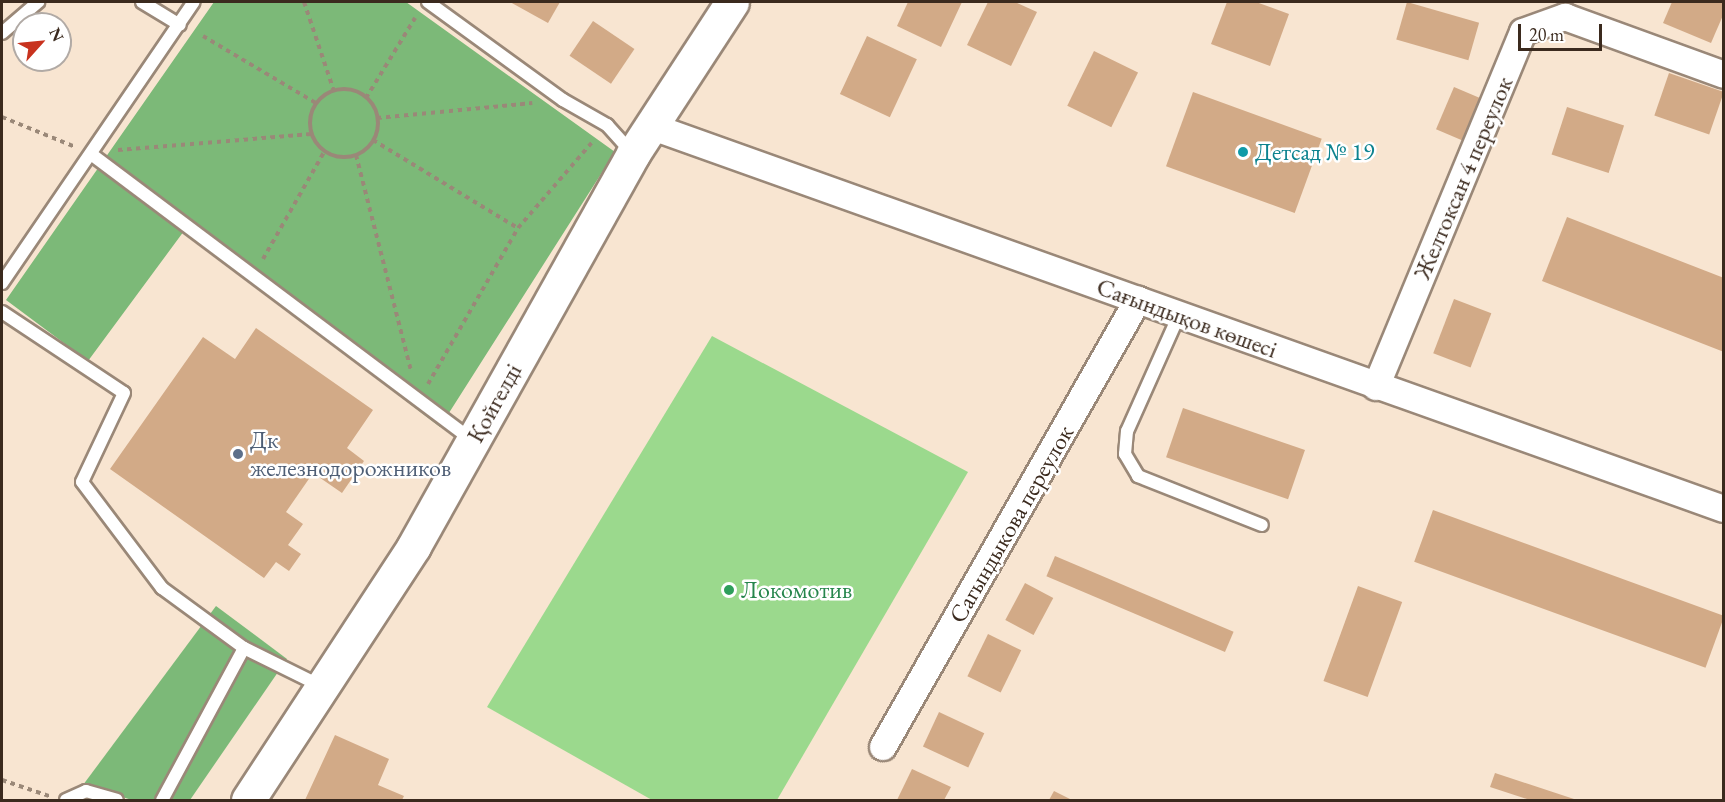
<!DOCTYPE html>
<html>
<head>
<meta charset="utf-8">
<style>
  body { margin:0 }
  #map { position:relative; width:1725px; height:802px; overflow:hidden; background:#f8e5d1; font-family:"EB Garamond",serif }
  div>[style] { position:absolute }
  .green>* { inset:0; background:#9bd98d }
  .forest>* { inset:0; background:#7cb978 }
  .building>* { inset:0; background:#d2aa87; transform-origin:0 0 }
  .path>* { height:4px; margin-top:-2px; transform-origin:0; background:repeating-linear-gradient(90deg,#9a8878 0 4.5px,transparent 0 9px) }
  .path>.ring { margin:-2px; padding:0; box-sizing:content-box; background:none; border:4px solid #9a8878; border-radius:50% }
  .roads { filter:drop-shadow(2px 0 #9a8878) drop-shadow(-2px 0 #9a8878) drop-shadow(0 2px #9a8878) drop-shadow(0 -2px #9a8878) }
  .lane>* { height:12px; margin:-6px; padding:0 6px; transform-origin:6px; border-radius:6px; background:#fff }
  .street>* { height:26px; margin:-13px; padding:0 13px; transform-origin:13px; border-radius:13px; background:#fff }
  .secondary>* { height:33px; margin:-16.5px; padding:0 16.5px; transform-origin:16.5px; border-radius:16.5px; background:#fff }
  .dots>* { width:16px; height:16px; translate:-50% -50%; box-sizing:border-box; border:3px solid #fff; border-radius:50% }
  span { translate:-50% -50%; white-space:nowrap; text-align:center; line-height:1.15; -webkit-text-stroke:5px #fff; paint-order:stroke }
  .culture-label { font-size:24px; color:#0d838f }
  .left { translate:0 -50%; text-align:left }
  .street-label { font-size:24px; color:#3b2a1e }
  .service-label { font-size:24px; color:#4e5e75 }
  .leisure-label { font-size:24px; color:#27864d }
  .frame { position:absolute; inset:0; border:3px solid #3b2a1e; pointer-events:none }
  .north { position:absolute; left:12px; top:12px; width:60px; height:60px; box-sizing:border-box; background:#fff; border:2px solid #b1aaa5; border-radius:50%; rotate:63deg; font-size:16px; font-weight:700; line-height:24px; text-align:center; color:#3b2a1e }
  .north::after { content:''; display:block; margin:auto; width:21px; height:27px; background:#c8321e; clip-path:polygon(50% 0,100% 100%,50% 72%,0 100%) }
  .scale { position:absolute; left:1518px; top:24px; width:84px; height:27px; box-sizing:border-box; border:3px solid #3b2a1e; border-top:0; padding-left:8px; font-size:18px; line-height:21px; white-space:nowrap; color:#3b2a1e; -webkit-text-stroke:4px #fff; paint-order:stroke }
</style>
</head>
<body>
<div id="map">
  <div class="green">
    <div style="clip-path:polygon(712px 336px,968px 472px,777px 800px,652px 800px,487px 707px)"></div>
  </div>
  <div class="forest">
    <div style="clip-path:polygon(214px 2px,406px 2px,615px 152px,440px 427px,184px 231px,88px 361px,6px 300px)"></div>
    <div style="clip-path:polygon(216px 606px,287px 659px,190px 800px,132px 800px,83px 785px)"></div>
  </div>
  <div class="building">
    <div style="clip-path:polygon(510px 2px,560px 2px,548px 23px)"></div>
    <div style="clip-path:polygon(908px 2px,962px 2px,941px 47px,897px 26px)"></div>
    <div style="clip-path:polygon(988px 2px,1015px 2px,1037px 12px,1011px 66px,967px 45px)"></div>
    <div style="clip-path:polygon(1227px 2px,1256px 2px,1289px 14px,1270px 66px,1211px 44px)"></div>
    <div style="left:1407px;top:2px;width:75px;height:39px;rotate:16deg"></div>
    <div style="clip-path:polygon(1672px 2px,1724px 2px,1724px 13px,1711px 43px,1663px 23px)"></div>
    <div style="left:593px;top:21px;width:50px;height:42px;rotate:34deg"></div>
    <div style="left:867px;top:36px;width:55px;height:64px;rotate:25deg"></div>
    <div style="left:1094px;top:51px;width:49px;height:61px;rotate:26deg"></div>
    <div style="left:1669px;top:73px;width:58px;height:45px;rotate:19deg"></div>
    <div style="left:1454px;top:87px;width:39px;height:46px;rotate:23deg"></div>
    <div style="left:1193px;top:92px;width:137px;height:79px;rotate:20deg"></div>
    <div style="left:1567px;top:107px;width:60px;height:50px;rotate:18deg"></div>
    <div style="clip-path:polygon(1567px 217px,1724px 278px,1724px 352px,1542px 281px)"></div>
    <div style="left:1454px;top:299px;width:40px;height:58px;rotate:21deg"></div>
    <div style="clip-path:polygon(256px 328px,373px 410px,347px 448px,364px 461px,342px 493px,313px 473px,286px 512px,303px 524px,288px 545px,301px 554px,289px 571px,276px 562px,264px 578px,110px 469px,203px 337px,235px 359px)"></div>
    <div style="left:1183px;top:408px;width:129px;height:52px;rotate:19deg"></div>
    <div style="left:1433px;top:510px;width:310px;height:55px;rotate:20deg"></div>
    <div style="left:1055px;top:556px;width:194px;height:22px;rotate:23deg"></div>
    <div style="left:1025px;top:583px;width:32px;height:42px;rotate:28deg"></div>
    <div style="left:1358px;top:586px;width:47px;height:101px;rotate:20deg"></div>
    <div style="left:988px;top:634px;width:37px;height:47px;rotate:26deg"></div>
    <div style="left:939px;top:712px;width:50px;height:38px;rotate:25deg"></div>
    <div style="clip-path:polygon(335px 735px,389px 759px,378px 785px,404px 796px,402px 800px,305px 800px)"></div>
    <div style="clip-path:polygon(912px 769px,951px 787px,944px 800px,897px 800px)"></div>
    <div style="clip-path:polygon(1495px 773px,1577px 800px,1530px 800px,1490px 787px)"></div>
    <div style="clip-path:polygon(1054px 791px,1072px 800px,1049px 800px)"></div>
  </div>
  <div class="path">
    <div style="left:304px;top:2px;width:94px;rotate:71.4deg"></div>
    <div style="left:203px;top:36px;width:131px;rotate:30.7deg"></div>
    <div class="ring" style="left:310px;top:89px;width:64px;height:64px"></div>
    <div style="left:366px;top:98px;width:94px;rotate:-58.5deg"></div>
    <div style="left:2px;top:117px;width:77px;rotate:22.2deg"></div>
    <div style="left:377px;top:118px;width:156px;rotate:-5.5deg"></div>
    <div style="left:373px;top:140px;width:170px;rotate:31.3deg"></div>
    <div style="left:118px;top:150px;width:194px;rotate:-4.7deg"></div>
    <div style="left:356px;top:155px;width:222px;rotate:75.7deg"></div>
    <div style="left:263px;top:259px;width:123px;rotate:-60.3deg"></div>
    <div style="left:428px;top:384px;width:180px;rotate:-60deg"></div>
    <div style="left:518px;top:228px;width:115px;rotate:-49.2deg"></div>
    <div style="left:2px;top:780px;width:50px;rotate:18.8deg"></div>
  </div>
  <div class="roads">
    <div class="lane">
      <div style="left:142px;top:2px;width:44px;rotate:31.2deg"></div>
      <div style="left:428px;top:2px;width:167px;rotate:36deg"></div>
      <div style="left:563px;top:100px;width:51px;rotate:29.6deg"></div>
      <div style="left:607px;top:125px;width:38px;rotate:48deg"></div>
      <div style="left:2px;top:33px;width:48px;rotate:-40.7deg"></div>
      <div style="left:91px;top:154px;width:476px;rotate:36.9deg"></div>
      <div style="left:2px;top:283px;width:340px;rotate:-55.7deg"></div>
      <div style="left:2px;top:312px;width:146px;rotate:33.6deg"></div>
      <div style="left:124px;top:393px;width:98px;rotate:115.3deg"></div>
      <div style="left:82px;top:482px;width:133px;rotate:53deg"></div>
      <div style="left:162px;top:588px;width:102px;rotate:36.2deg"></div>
      <div style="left:244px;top:648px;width:173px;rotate:118.3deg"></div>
      <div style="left:1179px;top:315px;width:127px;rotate:114.1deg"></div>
      <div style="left:1127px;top:431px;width:23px;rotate:95deg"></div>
      <div style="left:1125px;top:454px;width:26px;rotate:59deg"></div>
      <div style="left:1138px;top:476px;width:133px;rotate:21.6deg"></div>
      <div style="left:244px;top:648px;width:86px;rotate:26.3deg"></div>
      <div style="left:66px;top:800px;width:22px;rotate:-24deg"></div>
      <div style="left:86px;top:791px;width:32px;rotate:16deg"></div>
    </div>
    <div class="street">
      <div style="left:650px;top:126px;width:1140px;rotate:19.63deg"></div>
      <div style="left:1376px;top:387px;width:384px;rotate:-67.5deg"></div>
      <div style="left:1523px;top:32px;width:45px;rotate:-19.7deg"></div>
      <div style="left:1565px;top:17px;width:169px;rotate:20deg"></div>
      <div style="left:883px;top:747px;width:515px;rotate:-60.3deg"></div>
    </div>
    <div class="secondary">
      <div style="left:248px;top:800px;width:303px;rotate:-56.8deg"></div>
      <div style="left:414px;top:546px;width:449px;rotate:-60.8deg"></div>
      <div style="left:633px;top:154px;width:181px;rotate:-56.9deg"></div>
    </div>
  </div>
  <div class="dots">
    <div style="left:1243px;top:152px;background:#0f9aa8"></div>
    <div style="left:238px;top:454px;background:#5c6f8a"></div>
    <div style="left:729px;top:590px;background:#2e9e5b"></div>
  </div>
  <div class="culture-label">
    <span class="left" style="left:1255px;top:152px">Детсад № 19</span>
  </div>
  <div class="street-label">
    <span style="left:1463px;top:178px;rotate:-67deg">Желтоксан 4 переулок</span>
    <span style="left:1187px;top:318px;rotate:20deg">Сағындықов көшесі</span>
    <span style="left:494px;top:403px;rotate:-61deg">Қойгелді</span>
    <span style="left:1011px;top:524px;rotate:-60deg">Сагындыкова переулок</span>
  </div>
  <div class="service-label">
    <span class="left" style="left:250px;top:454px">Дк<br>железнодорожников</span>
  </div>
  <div class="leisure-label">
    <span class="left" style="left:741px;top:590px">Локомотив</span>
  </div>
  <div class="frame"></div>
  <div class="north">N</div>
  <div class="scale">20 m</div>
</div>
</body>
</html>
